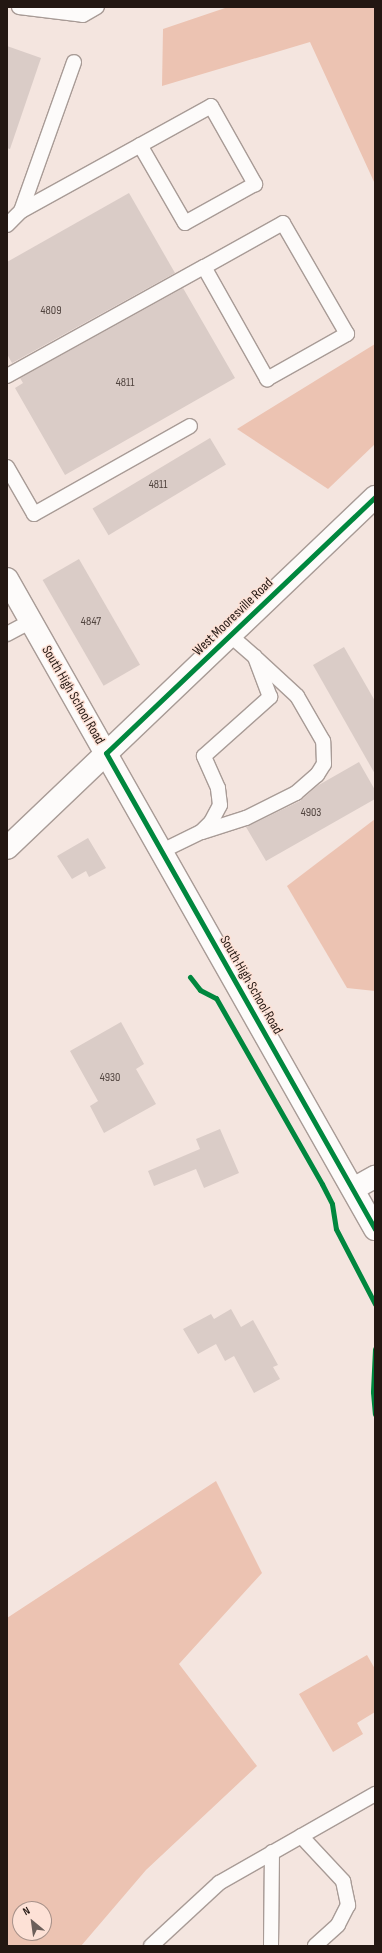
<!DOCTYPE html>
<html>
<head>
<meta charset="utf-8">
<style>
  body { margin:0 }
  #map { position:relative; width:382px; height:1953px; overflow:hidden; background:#f4e5df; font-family:"Sofia Sans Condensed",sans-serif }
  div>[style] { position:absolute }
  .green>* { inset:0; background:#ecc3b2 }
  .building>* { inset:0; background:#daccc7; transform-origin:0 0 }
  .roads { filter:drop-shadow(1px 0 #a89b96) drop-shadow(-1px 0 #a89b96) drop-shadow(0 1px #a89b96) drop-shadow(0 -1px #a89b96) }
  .lane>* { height:14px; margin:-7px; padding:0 7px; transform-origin:7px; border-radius:7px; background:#fdfbfa }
  .secondary>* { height:22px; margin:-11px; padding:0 11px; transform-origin:11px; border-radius:11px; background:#fdfbfa }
  .cycleway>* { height:5px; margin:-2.5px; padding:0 2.5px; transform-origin:2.5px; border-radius:2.5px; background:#00873e }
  span { translate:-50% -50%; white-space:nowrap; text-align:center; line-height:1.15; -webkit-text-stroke:3px #fde1d6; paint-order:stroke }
  .number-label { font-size:12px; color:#51443f }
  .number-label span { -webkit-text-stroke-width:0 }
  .street-label { font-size:14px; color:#231712 }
  .frame { position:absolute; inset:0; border:8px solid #231712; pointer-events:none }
  .north { position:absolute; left:12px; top:1901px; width:40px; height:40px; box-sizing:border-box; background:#fde1d6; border:1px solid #a69088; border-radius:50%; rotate:331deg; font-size:11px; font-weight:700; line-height:16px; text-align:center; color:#231712 }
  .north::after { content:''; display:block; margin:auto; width:14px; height:18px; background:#6c5f5a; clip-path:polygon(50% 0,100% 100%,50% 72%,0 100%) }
</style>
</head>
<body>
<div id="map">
  <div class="green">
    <div style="clip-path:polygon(228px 7px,375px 7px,375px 184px,310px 42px,162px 86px,163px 29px)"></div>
    <div style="clip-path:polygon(375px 344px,375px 444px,328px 489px,237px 429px)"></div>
    <div style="clip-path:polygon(375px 819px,375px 991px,347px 988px,287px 886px)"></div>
    <div style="clip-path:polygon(evenodd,216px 1481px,262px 1573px,179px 1664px,257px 1766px,146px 1870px,81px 1946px,7px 1946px,7px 1618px,216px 1481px,20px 1909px,44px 1909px,44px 1933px,20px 1933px,20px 1909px)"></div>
    <div style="clip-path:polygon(367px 1655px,375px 1669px,375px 1712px,357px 1723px,363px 1734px,333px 1752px,299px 1694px)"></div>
  </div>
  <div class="building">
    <div style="clip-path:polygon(7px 46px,41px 58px,10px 149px,7px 148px)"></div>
    <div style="clip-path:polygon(129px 193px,175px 273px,12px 363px,7px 354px,7px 262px)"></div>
    <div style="clip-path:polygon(183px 288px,235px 378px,65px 475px,15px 388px,23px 383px,20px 378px)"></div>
    <div style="left:210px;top:438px;width:31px;height:137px;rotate:59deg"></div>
    <div style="left:79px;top:559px;width:122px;height:42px;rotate:60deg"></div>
    <div style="clip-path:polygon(344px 647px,375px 701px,375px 774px,313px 665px)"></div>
    <div style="clip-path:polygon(359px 762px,375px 790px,375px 799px,266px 861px,246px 827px,300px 801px,317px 786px)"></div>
    <div style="clip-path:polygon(88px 838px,106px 868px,89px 877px,86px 871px,72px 879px,57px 856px)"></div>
    <div style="clip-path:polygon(121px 1022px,144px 1064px,136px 1069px,156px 1104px,104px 1133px,90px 1106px,98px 1101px,70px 1051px)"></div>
    <div style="clip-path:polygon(220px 1129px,239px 1173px,204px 1188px,196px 1169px,154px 1186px,148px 1171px,200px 1149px,196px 1139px)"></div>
    <div style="clip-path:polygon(231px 1309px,241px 1327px,253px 1320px,278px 1365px,273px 1367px,280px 1379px,254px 1393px,234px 1356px,225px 1361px,216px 1344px,198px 1354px,183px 1329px,211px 1314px,214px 1319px)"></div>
  </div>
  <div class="roads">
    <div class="lane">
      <div style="left:19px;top:7px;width:64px;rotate:7.1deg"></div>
      <div style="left:83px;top:15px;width:16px;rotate:-30deg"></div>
      <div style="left:21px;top:211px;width:158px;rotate:-70.4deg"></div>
      <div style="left:7px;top:225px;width:20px;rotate:-45deg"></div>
      <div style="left:21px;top:211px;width:217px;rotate:-28.9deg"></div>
      <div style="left:211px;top:106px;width:90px;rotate:60.6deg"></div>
      <div style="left:255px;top:184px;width:80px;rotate:150.9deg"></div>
      <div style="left:185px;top:223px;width:90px;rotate:-120deg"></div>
      <div style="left:7px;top:376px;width:225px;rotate:-29deg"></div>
      <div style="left:204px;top:267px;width:129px;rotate:60.6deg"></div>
      <div style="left:267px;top:379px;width:92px;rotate:-29.4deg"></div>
      <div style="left:347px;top:334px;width:128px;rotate:-120deg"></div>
      <div style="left:283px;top:223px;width:90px;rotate:150.9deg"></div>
      <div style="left:7px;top:467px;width:54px;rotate:60.1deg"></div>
      <div style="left:34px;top:514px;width:179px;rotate:-29.4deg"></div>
      <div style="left:7px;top:634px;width:27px;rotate:-28deg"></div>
      <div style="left:202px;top:832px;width:46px;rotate:-17.7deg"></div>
      <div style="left:246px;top:818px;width:56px;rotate:-26.6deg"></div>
      <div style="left:296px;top:793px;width:28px;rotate:-41deg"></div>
      <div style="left:317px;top:775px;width:13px;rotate:-58deg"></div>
      <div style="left:324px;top:764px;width:23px;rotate:-92deg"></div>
      <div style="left:323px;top:741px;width:52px;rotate:-120deg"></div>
      <div style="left:297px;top:696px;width:54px;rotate:-137.2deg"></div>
      <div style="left:162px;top:851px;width:43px;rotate:-26deg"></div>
      <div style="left:201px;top:832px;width:14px;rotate:-45deg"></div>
      <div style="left:211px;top:822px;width:19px;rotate:-62deg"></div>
      <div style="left:220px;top:805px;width:17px;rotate:-97deg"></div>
      <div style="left:218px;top:788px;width:35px;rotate:-114deg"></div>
      <div style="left:204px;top:756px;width:89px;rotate:-41.8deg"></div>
      <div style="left:270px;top:697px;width:43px;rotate:-110.6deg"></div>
      <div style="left:255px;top:657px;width:32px;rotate:-139deg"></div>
      <div style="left:301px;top:1836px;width:62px;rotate:47deg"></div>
      <div style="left:343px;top:1881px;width:25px;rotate:78deg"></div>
      <div style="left:348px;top:1905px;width:22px;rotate:117deg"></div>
      <div style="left:338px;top:1925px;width:31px;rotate:138deg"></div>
      <div style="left:151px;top:1946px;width:93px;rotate:-42.8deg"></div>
      <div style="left:219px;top:1883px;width:180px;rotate:-29.7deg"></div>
      <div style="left:271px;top:1946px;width:94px;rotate:-89.4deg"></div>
    </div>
    <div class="secondary">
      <div style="left:7px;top:579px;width:747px;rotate:60.48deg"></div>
      <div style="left:7px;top:848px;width:509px;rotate:-43.65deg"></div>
      <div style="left:353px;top:1189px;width:25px;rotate:-29deg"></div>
    </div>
  </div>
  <div class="cycleway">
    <div style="left:375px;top:497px;width:371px;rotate:136.4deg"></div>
    <div style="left:106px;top:753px;width:547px;rotate:60.53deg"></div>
    <div style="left:190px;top:977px;width:16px;rotate:52deg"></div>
    <div style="left:200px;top:990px;width:18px;rotate:27deg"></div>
    <div style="left:216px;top:998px;width:214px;rotate:60.3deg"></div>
    <div style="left:322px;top:1184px;width:22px;rotate:63deg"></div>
    <div style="left:332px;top:1204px;width:25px;rotate:81deg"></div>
    <div style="left:336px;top:1229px;width:85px;rotate:62.5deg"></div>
    <div style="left:375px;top:1349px;width:43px;rotate:92.7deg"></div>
    <div style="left:373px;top:1392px;width:22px;rotate:85deg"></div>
  </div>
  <div class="number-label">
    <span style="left:51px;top:311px">4809</span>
    <span style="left:125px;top:383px">4811</span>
    <span style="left:158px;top:485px">4811</span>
    <span style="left:91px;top:622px">4847</span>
    <span style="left:311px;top:813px">4903</span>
    <span style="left:110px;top:1078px">4930</span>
  </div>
  <div class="street-label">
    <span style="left:233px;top:617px;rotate:-44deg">West Mooresville Road</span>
    <span style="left:73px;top:695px;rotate:60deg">South High School Road</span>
    <span style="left:251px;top:985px;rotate:60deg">South High School Road</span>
  </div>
  <div class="frame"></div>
  <div class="north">N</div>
</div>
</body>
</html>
